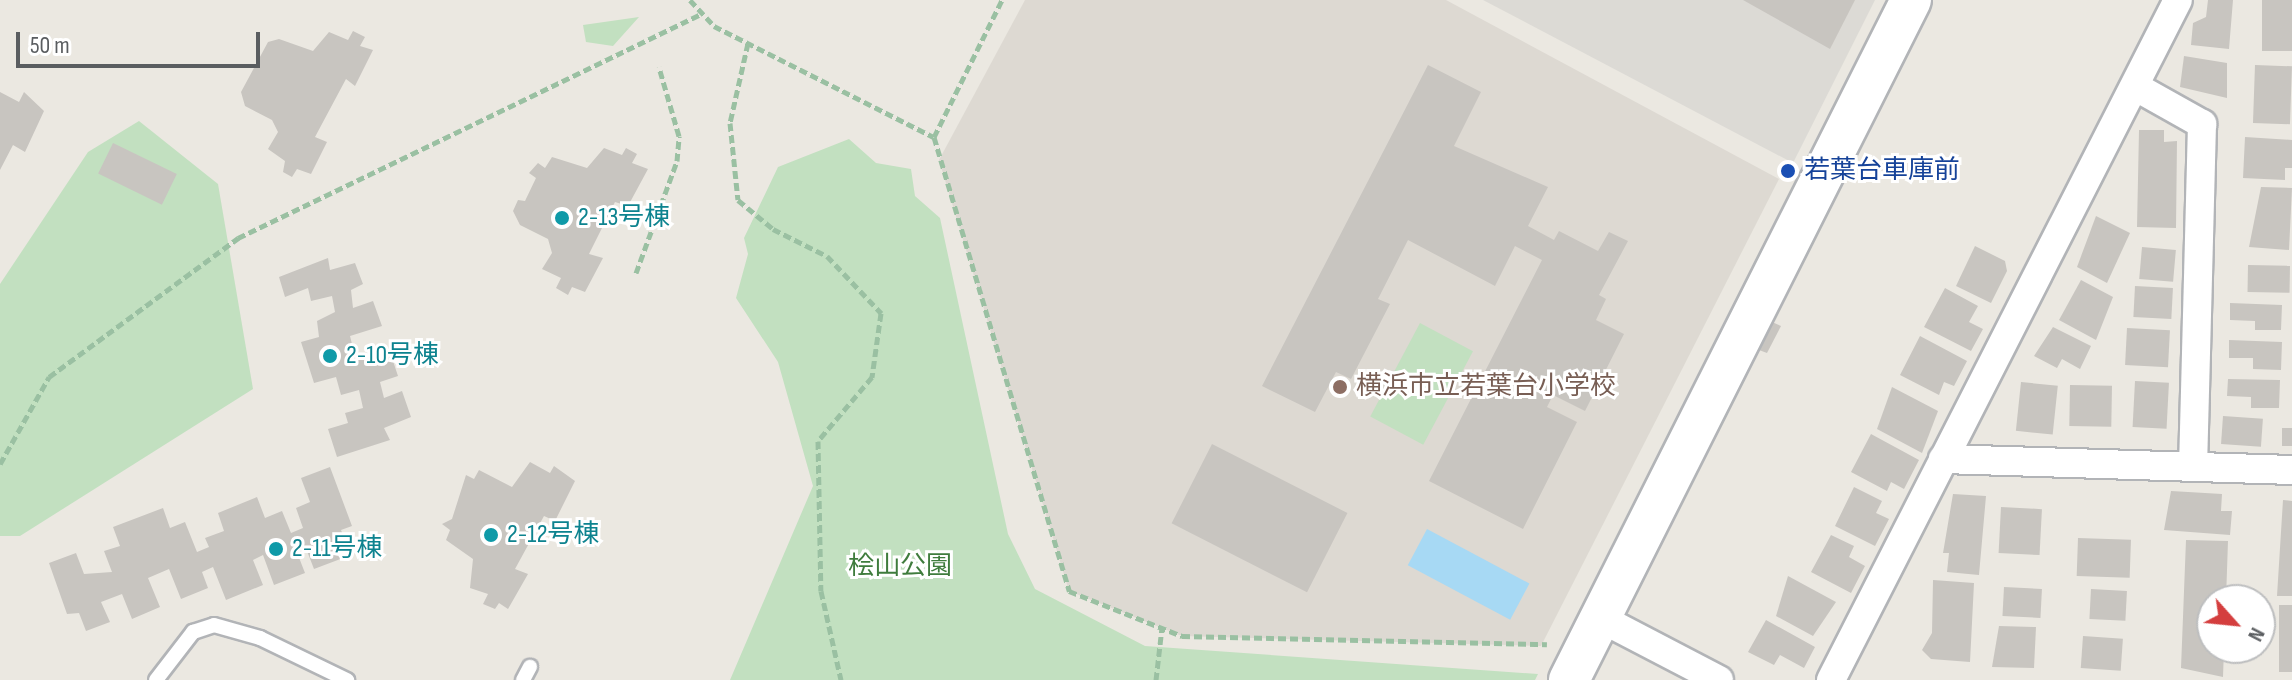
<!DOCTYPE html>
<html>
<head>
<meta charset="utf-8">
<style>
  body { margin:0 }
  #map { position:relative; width:2292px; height:680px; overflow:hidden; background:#ebe8e1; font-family:"Sofia Sans Condensed","Noto Sans JP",sans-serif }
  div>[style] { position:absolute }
  .industrial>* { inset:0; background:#dcdad5 }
  .education>* { inset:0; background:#ddd9d2 }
  .green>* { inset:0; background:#c2e0c0; transform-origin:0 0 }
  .water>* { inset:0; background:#a7d9f4; transform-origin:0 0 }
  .building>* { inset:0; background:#c8c5c0; transform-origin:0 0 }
  .path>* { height:5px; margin-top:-2.5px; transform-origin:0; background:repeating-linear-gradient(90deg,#9ac0a2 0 8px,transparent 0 12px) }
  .roads { filter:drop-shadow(2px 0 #b2b4b7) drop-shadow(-2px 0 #b2b4b7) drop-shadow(0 2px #b2b4b7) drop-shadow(0 -2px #b2b4b7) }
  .lane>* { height:14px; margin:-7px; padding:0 7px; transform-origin:7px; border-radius:7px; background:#fff }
  .street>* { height:28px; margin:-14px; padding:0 14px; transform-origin:14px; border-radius:14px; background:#fff }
  .secondary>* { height:40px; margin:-20px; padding:0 20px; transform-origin:20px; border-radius:20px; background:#fff }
  .dots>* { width:22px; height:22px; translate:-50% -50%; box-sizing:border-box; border:4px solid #fff; border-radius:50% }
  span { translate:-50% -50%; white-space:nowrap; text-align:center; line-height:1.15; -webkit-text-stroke:6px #fff; paint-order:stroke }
  .transit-label { font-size:26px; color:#164399 }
  .left { translate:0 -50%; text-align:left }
  .culture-label { font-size:26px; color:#0d838f }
  .education-label { font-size:26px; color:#785e54 }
  .park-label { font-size:26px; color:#3f7c3d }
  .north { position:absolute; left:2196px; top:584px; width:80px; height:80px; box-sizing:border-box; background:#fff; border:2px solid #bdbebf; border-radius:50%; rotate:117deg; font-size:22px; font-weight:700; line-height:32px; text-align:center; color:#5a5d60 }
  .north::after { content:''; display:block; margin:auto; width:28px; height:36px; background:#d43e3e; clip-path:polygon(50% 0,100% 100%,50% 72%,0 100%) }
  .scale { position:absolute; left:16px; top:32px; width:244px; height:36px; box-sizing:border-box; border:4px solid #5a5d60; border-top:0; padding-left:10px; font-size:24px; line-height:28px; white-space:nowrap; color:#5a5d60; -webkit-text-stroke:6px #fff; paint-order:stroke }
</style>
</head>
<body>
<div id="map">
  <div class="industrial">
    <div style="clip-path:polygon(1483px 0,1875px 0,1793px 163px)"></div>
  </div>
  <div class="education">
    <div style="clip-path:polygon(1025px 0,1446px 0,1779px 179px,1541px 646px,1182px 636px,1069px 591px,939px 160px)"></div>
  </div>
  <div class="green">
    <div style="clip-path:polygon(639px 17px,613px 46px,586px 42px,583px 25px)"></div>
    <div style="clip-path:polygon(139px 121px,218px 184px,253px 389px,20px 536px,0 536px,0 284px,88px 152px)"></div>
    <div style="clip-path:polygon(849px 139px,876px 163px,911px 169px,915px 196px,940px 218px,1008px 534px,1035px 589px,1145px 646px,1538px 674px,1535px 680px,730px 680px,813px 486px,778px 362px,736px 298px,748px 254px,744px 238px,778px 167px)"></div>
    <div style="left:1420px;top:323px;width:60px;height:106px;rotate:28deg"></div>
  </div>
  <div class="water">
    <div style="left:1427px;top:529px;width:116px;height:41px;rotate:28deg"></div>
  </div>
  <div class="building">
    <div style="clip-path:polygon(1743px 0,1855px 0,1830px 49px)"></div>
    <div style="clip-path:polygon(2208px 0,2233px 0,2229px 49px,2191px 45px,2193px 23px,2206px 17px)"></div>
    <div style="left:2262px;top:0;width:30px;height:51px"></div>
    <div style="clip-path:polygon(353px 31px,365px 37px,360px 46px,373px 50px,355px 86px,346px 79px,315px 137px,327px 142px,311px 174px,297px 169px,292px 177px,283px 172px,285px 161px,268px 149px,278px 132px,272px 120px,245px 106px,241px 92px,268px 42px,279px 39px,313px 51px,329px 32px,348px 40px)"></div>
    <div style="clip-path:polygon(2184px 56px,2227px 63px,2227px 98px,2180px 87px)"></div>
    <div style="clip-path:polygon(1428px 65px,1481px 92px,1454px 146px,1548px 187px,1528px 226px,1554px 240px,1559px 231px,1598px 251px,1609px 232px,1628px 241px,1599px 295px,1606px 299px,1596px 320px,1624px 334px,1585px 411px,1553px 395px,1547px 407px,1577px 422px,1523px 529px,1429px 481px,1542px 260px,1515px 246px,1495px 286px,1408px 240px,1378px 299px,1390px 304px,1351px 379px,1336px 372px,1315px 412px,1262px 386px)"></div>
    <div style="left:2255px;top:65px;width:37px;height:58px;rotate:2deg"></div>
    <div style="clip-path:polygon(0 92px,19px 102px,24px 92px,44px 111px,25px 152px,13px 145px,0 170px)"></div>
    <div style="clip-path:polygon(2139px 130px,2164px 130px,2164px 142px,2177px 141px,2176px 228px,2137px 227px)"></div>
    <div style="clip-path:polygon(2245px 137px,2292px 140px,2292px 168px,2285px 168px,2285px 180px,2243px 178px)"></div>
    <div style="left:113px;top:143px;width:71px;height:34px;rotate:26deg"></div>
    <div style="clip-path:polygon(604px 148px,622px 155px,626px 148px,637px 154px,632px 163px,648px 169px,628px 206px,615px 202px,589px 254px,603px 258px,585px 292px,572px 287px,568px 295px,556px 288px,561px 278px,542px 269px,552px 253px,548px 239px,520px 225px,513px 211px,518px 200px,525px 201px,536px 178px,529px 173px,538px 163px,545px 168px,552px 157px,587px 168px)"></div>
    <div style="clip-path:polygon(2261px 187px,2292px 188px,2289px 250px,2249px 247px)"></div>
    <div style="clip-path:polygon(2096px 216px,2130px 233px,2107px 283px,2077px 267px)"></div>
    <div style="clip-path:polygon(1975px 246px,2005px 261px,2007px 271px,1991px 303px,1956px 286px)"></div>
    <div style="left:2142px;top:247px;width:34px;height:32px;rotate:5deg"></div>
    <div style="clip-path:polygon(328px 258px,330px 270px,355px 263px,363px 284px,351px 290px,353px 308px,373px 301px,382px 326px,350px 336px,356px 360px,390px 352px,398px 376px,380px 382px,384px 398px,402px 391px,411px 417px,384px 428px,390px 440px,337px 457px,328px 429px,348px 423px,345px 413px,363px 408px,359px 390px,341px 395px,336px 377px,314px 383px,301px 342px,319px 337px,317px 321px,335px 312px,332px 296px,311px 301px,308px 288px,285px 297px,279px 277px)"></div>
    <div style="left:2248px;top:265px;width:42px;height:27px;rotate:1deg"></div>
    <div style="clip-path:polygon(2081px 280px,2113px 297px,2096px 340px,2059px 320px)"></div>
    <div style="left:2135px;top:286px;width:38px;height:31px;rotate:3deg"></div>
    <div style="clip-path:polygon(1945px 288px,1978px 306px,1969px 322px,1983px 329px,1971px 351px,1924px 327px)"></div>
    <div style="clip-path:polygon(2230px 303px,2282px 305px,2281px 330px,2255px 330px,2255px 321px,2230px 320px)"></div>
    <div style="clip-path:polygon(1772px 322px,1781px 326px,1767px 353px,1759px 350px)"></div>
    <div style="clip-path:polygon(2053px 327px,2091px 346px,2080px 369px,2062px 359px,2057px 368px,2034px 356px)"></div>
    <div style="left:2127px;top:328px;width:43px;height:37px;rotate:3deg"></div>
    <div style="clip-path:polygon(1920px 336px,1967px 361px,1954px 386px,1944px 382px,1939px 395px,1900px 375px)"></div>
    <div style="clip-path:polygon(2229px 340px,2282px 342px,2281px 370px,2253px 369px,2253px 358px,2229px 358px)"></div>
    <div style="clip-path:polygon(2228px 379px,2280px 380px,2279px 408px,2251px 408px,2251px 397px,2227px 396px)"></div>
    <div style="left:2135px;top:381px;width:34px;height:46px;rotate:3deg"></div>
    <div style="left:2021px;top:382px;width:37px;height:49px;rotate:6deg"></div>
    <div style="left:2070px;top:385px;width:42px;height:41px;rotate:1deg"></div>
    <div style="clip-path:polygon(1892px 387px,1938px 411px,1922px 453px,1877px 429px)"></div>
    <div style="left:2223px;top:416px;width:40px;height:28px;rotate:4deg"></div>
    <div style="left:2282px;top:428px;width:10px;height:18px"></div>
    <div style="clip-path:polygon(1871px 434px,1919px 460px,1904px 489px,1891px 482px,1887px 491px,1851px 472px)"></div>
    <div style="left:1212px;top:444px;width:152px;height:89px;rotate:27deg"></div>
    <div style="clip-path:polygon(530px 462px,550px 473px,554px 466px,575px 481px,555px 521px,544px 516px,515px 569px,528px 574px,508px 609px,499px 603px,495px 609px,483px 604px,488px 594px,470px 588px,473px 559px,446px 540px,450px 530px,442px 524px,452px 519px,466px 475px,474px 479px,479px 470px,512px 487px)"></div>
    <div style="clip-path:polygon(330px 467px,352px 526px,341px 530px,351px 555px,314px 569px,307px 551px,298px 555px,305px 573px,274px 585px,263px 555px,253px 560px,263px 585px,226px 600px,213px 567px,202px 572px,208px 588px,181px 599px,169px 569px,148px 578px,160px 607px,132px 619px,122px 594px,101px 602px,110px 622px,86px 631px,79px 613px,67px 614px,49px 563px,76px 553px,84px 574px,112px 572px,104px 551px,120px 546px,113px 527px,163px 508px,170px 528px,185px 522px,197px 552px,209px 547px,205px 538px,224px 531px,218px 513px,257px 497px,265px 518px,282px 511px,291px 533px,303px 528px,296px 508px,310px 502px,301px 478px)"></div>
    <div style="clip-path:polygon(1854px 487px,1882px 501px,1876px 513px,1889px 519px,1875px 546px,1835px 526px)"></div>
    <div style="clip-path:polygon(2171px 491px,2222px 494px,2221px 511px,2232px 511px,2230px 535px,2164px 530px)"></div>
    <div style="clip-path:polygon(1953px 494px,1986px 496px,1979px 575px,1947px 572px,1949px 553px,1943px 553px)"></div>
    <div style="clip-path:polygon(2283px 500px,2292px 501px,2292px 596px,2277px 596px)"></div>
    <div style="left:2001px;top:507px;width:41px;height:46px;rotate:3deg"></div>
    <div style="clip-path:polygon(1831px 535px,1854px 546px,1849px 557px,1865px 566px,1851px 593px,1811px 572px)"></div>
    <div style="left:2078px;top:538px;width:53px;height:38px;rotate:2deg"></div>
    <div style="clip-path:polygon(2186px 540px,2228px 541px,2226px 600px,2212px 600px,2212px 648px,2224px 648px,2223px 677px,2181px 668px)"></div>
    <div style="clip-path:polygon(1788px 576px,1836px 602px,1813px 636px,1776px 616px)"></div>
    <div style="clip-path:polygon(1933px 580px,1974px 583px,1970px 662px,1931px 659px,1922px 650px,1932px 633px)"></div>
    <div style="left:2004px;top:587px;width:38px;height:29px;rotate:3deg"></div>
    <div style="left:2091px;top:589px;width:36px;height:30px;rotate:3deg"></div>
    <div style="left:2279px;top:605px;width:13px;height:67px"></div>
    <div style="clip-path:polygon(1766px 620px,1815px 647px,1804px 668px,1780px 655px,1774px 665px,1748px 652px)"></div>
    <div style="clip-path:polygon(1999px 626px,2036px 627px,2034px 668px,1992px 667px)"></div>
    <div style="left:2083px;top:636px;width:40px;height:32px;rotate:4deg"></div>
  </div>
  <div class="path">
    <div style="left:690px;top:0;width:35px;rotate:47deg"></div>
    <div style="left:714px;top:26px;width:246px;rotate:26.8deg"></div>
    <div style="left:934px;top:137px;width:474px;rotate:73.4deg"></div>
    <div style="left:1069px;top:591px;width:122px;rotate:21.7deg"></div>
    <div style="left:1182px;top:636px;width:365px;rotate:1.3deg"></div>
    <div style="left:748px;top:43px;width:82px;rotate:102.7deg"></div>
    <div style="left:730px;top:123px;width:77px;rotate:84.1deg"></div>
    <div style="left:738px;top:200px;width:45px;rotate:39.6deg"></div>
    <div style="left:773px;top:229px;width:60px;rotate:26.6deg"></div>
    <div style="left:827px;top:256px;width:79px;rotate:46.5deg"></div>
    <div style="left:881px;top:313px;width:65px;rotate:98deg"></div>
    <div style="left:872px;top:377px;width:84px;rotate:130.2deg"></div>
    <div style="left:818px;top:441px;width:150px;rotate:88.9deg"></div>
    <div style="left:821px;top:591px;width:91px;rotate:77.3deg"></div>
    <div style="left:934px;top:137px;width:153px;rotate:-63.6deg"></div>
    <div style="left:636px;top:273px;width:119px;rotate:-69.9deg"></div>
    <div style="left:677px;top:161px;width:25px;rotate:-85deg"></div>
    <div style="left:679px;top:136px;width:72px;rotate:-106.2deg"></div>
    <div style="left:0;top:464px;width:100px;rotate:-60.6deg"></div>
    <div style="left:49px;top:377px;width:235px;rotate:-36.3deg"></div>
    <div style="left:238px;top:238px;width:512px;rotate:-25.81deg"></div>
    <div style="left:1156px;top:680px;width:53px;rotate:-83.5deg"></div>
  </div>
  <div class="roads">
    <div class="lane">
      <div style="left:156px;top:680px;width:61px;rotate:-52.4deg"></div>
      <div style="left:193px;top:632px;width:22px;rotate:-18deg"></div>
      <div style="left:214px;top:625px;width:48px;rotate:15.8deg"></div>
      <div style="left:260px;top:638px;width:97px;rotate:25.8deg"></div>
      <div style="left:523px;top:680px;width:15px;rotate:-62deg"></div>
    </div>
    <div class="street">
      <div style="left:2136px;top:87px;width:76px;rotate:29.3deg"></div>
      <div style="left:2202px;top:124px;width:343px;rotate:91.5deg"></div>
      <div style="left:1943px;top:459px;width:349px;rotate:1.8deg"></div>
      <div style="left:1600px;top:618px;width:134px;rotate:27.5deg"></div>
      <div style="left:1831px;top:680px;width:763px;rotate:-62.97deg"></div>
    </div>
    <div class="secondary">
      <div style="left:1569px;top:680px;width:761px;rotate:-63.3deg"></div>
    </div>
  </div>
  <div class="dots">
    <div style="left:1788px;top:171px;background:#1a4fb4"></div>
    <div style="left:562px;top:218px;background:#0f9aa8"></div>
    <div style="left:330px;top:356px;background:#0f9aa8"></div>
    <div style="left:1340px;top:387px;background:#8d6e63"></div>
    <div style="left:491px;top:535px;background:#0f9aa8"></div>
    <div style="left:276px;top:549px;background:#0f9aa8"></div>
  </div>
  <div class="transit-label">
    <span class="left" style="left:1804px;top:171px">若葉台車庫前</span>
  </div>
  <div class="culture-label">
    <span class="left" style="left:578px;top:218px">2-13号棟</span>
    <span class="left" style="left:346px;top:356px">2-10号棟</span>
    <span class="left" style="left:507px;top:535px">2-12号棟</span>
    <span class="left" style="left:292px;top:549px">2-11号棟</span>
  </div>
  <div class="education-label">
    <span class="left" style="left:1356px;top:387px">横浜市立若葉台小学校</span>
  </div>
  <div class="park-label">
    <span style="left:900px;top:567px">桧山公園</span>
  </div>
  <div class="north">N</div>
  <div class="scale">50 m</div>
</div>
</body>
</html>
